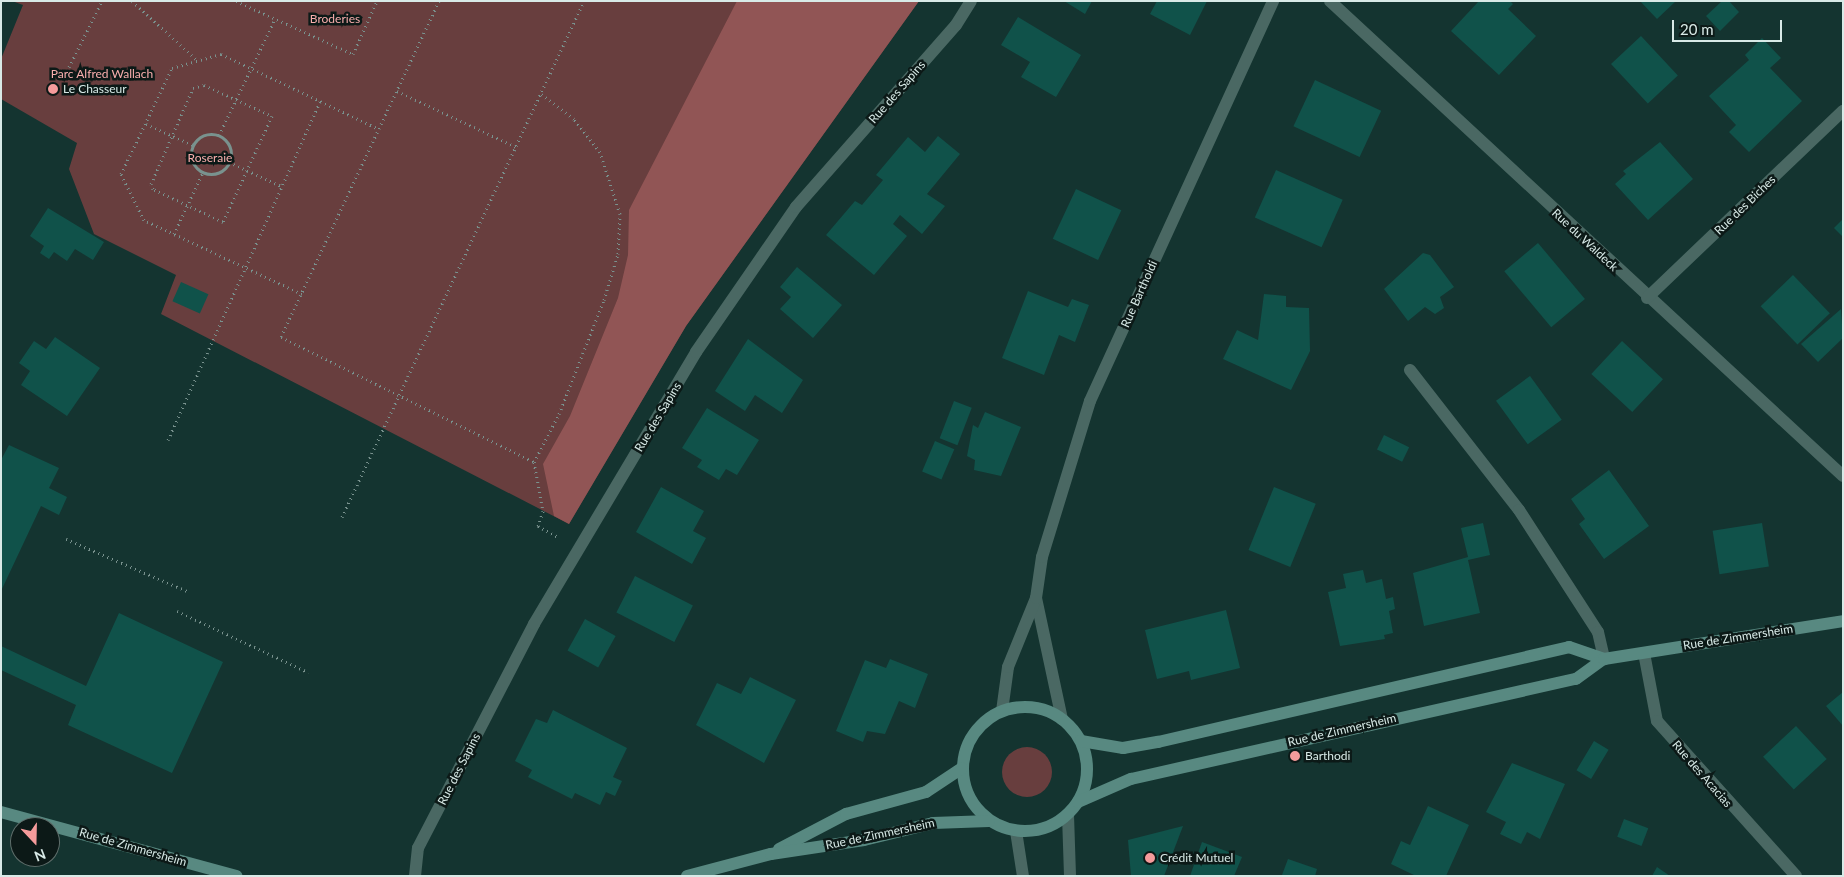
<!DOCTYPE html>
<html>
<head>
<meta charset="utf-8">
<style>
  body { margin:0 }
  #map { position:relative; width:1844px; height:877px; overflow:hidden; background:#143430; font-family:Lato,sans-serif }
  div>[style] { position:absolute }
  .green>* { inset:0; background:#683e3e }
  .round { border-radius:50% }
  .forest>* { inset:0; background:#915555 }
  .building>* { inset:0; background:#10524a; transform-origin:0 0 }
  .path>* { height:3px; margin-top:-1.5px; transform-origin:0; background:repeating-linear-gradient(90deg,#79928e 0 1px,transparent 0 5px) }
  .path>.ring { margin:-1.5px; padding:0; box-sizing:content-box; background:none; border:3px solid #79928e; border-radius:50% }
  .lane>* { height:12px; margin:-6px; padding:0 6px; transform-origin:6px; border-radius:6px; background:#4a6863 }
  .street>* { height:12px; margin:-6px; padding:0 6px; transform-origin:6px; border-radius:6px; background:#4a6863 }
  .secondary>* { height:12px; margin:-6px; padding:0 6px; transform-origin:6px; border-radius:6px; background:#588981 }
  .secondary>.ring { margin:-6px; padding:0; box-sizing:content-box; background:none; border:12px solid #588981; border-radius:50% }
  .dots>* { width:14px; height:14px; translate:-50% -50%; box-sizing:border-box; border:2px solid #0c1917; border-radius:50% }
  span { translate:-50% -50%; white-space:nowrap; text-align:center; line-height:1.15; -webkit-text-stroke:5px #0c1917; paint-order:stroke }
  .park-label { font-size:12px; color:#f9aead }
  .poi-label { font-size:12px; color:#d8eae7 }
  .left { translate:0 -50%; text-align:left }
  .street-label { font-size:12px; color:#d8eae7 }
  .frame { position:absolute; inset:0; border:2px solid #d8eae7; pointer-events:none }
  .north { position:absolute; left:10px; top:817px; width:50px; height:50px; box-sizing:border-box; background:#0c1917; border:1px solid #5e6d6a; border-radius:50%; rotate:159deg; font-size:14px; font-weight:700; line-height:20px; text-align:center; color:#d8eae7 }
  .north::after { content:''; display:block; margin:auto; width:18px; height:22px; background:#f59b9b; clip-path:polygon(50% 0,100% 100%,50% 72%,0 100%) }
  .scale { position:absolute; left:1672px; top:20px; width:110px; height:22px; box-sizing:border-box; border:2px solid #d8eae7; border-top:0; padding-left:6px; font-size:15px; line-height:18px; white-space:nowrap; color:#d8eae7; -webkit-text-stroke:4px #0c1917; paint-order:stroke }
</style>
</head>
<body>
<div id="map">
  <div class="green">
    <div style="clip-path:polygon(12px 1px,919px 1px,686px 326px,569px 524px,161px 314px,176px 275px,94px 234px,69px 169px,77px 143px,1px 99px,1px 59px,23px 5px)"></div>
    <div class="round" style="left:1002px;top:747px;width:50px;height:50px"></div>
  </div>
  <div class="forest">
    <div style="clip-path:polygon(737px 1px,919px 1px,686px 326px,569px 524px,554px 516px,543px 464px,570px 416px,618px 298px,628px 255px,629px 210px)"></div>
  </div>
  <div class="building">
    <div style="clip-path:polygon(1064px 1px,1092px 1px,1085px 14px)"></div>
    <div style="clip-path:polygon(1157px 1px,1207px 1px,1190px 35px,1150px 14px)"></div>
    <div style="clip-path:polygon(1479px 1px,1510px 1px,1513px 4px,1508px 9px,1536px 36px,1499px 75px,1451px 31px)"></div>
    <div style="clip-path:polygon(1640px 1px,1676px 1px,1657px 19px)"></div>
    <div style="clip-path:polygon(1722px 1px,1729px 1px,1739px 12px,1720px 31px,1706px 16px)"></div>
    <div style="clip-path:polygon(1018px 17px,1081px 55px,1056px 97px,1021px 77px,1030px 62px,1001px 45px)"></div>
    <div style="left:1641px;top:36px;width:54px;height:41px;rotate:47deg"></div>
    <div style="clip-path:polygon(1762px 38px,1781px 58px,1770px 68px,1802px 101px,1749px 152px,1729px 132px,1736px 125px,1709px 96px,1749px 60px,1745px 55px)"></div>
    <div style="left:1315px;top:80px;width:73px;height:51px;rotate:25deg"></div>
    <div style="clip-path:polygon(938px 136px,960px 154px,927px 194px,945px 206px,922px 234px,900px 215px,893px 224px,907px 236px,874px 275px,826px 235px,855px 201px,862px 205px,883px 180px,876px 175px,908px 137px,925px 152px)"></div>
    <div style="clip-path:polygon(1660px 142px,1693px 179px,1648px 220px,1615px 184px,1626px 174px,1623px 171px)"></div>
    <div style="left:1276px;top:170px;width:73px;height:52px;rotate:24deg"></div>
    <div style="left:1076px;top:189px;width:50px;height:55px;rotate:25deg"></div>
    <div style="clip-path:polygon(48px 208px,104px 242px,93px 260px,75px 249px,67px 261px,54px 252px,49px 259px,40px 253px,44px 246px,30px 236px)"></div>
    <div style="clip-path:polygon(1843px 219px,1843px 237px,1834px 228px)"></div>
    <div style="left:1538px;top:243px;width:73px;height:44px;rotate:50deg"></div>
    <div style="clip-path:polygon(1423px 253px,1430px 255px,1454px 287px,1440px 297px,1444px 308px,1435px 314px,1425px 307px,1408px 321px,1384px 289px)"></div>
    <div style="clip-path:polygon(797px 267px,842px 305px,813px 338px,780px 309px,791px 297px,780px 287px)"></div>
    <div style="left:1793px;top:275px;width:53px;height:45px;rotate:46deg"></div>
    <div style="left:181px;top:282px;width:30px;height:21px;rotate:24deg"></div>
    <div style="clip-path:polygon(1028px 291px,1068px 307px,1072px 299px,1089px 305px,1075px 342px,1059px 335px,1044px 375px,1002px 358px)"></div>
    <div style="clip-path:polygon(1264px 294px,1286px 296px,1286px 307px,1309px 308px,1310px 351px,1291px 390px,1223px 359px,1237px 330px,1258px 340px)"></div>
    <div style="clip-path:polygon(1841px 309px,1843px 338px,1818px 362px,1801px 344px)"></div>
    <div style="clip-path:polygon(55px 337px,100px 368px,67px 416px,21px 385px,30px 371px,19px 363px,34px 341px,46px 349px)"></div>
    <div style="clip-path:polygon(748px 339px,803px 380px,782px 413px,755px 395px,745px 411px,715px 391px)"></div>
    <div style="left:1622px;top:341px;width:56px;height:45px;rotate:43deg"></div>
    <div style="left:1530px;top:376px;width:54px;height:42px;rotate:54deg"></div>
    <div style="left:954px;top:401px;width:19px;height:40px;rotate:21deg"></div>
    <div style="clip-path:polygon(707px 408px,759px 440px,737px 475px,726px 469px,719px 480px,697px 467px,702px 460px,682px 448px)"></div>
    <div style="clip-path:polygon(985px 412px,1021px 427px,1001px 476px,974px 470px,975px 460px,967px 456px,973px 425px,978px 428px)"></div>
    <div style="left:1384px;top:435px;width:28px;height:16px;rotate:26deg"></div>
    <div style="left:935px;top:441px;width:21px;height:33px;rotate:23deg"></div>
    <div style="clip-path:polygon(9px 445px,59px 468px,49px 488px,67px 497px,59px 515px,41px 506px,1px 591px,1px 460px)"></div>
    <div style="clip-path:polygon(1609px 470px,1649px 526px,1604px 559px,1579px 524px,1585px 519px,1571px 499px)"></div>
    <div style="clip-path:polygon(661px 487px,704px 511px,693px 531px,706px 538px,692px 564px,636px 532px)"></div>
    <div style="left:1274px;top:487px;width:45px;height:68px;rotate:22deg"></div>
    <div style="clip-path:polygon(1483px 523px,1490px 555px,1468px 560px,1480px 613px,1424px 626px,1413px 573px,1468px 557px,1461px 528px)"></div>
    <div style="left:1762px;top:523px;width:44px;height:50px;rotate:81deg"></div>
    <div style="clip-path:polygon(1363px 570px,1366px 583px,1382px 579px,1386px 599px,1393px 597px,1395px 609px,1389px 611px,1393px 633px,1384px 635px,1385px 639px,1340px 646px,1328px 592px,1346px 588px,1343px 574px)"></div>
    <div style="left:635px;top:576px;width:65px;height:41px;rotate:27deg"></div>
    <div style="clip-path:polygon(1226px 610px,1240px 668px,1191px 680px,1189px 671px,1157px 679px,1145px 630px)"></div>
    <div style="clip-path:polygon(119px 613px,223px 662px,172px 773px,68px 725px,76px 705px,1px 670px,1px 646px,86px 686px)"></div>
    <div style="left:585px;top:619px;width:35px;height:36px;rotate:29deg"></div>
    <div style="clip-path:polygon(890px 659px,928px 674px,915px 708px,899px 701px,885px 734px,867px 731px,863px 742px,836px 731px,865px 660px,886px 668px)"></div>
    <div style="clip-path:polygon(750px 677px,796px 700px,764px 763px,696px 725px,717px 683px,741px 694px)"></div>
    <div style="clip-path:polygon(1843px 692px,1843px 726px,1826px 706px)"></div>
    <div style="clip-path:polygon(553px 710px,627px 748px,613px 777px,622px 781px,615px 796px,606px 792px,600px 805px,575px 793px,572px 799px,528px 777px,532px 770px,515px 761px,536px 719px,547px 723px)"></div>
    <div style="left:1796px;top:726px;width:45px;height:45px;rotate:47deg"></div>
    <div style="left:1594px;top:741px;width:17px;height:34px;rotate:31deg"></div>
    <div style="clip-path:polygon(1512px 763px,1565px 784px,1540px 839px,1527px 832px,1521px 844px,1500px 834px,1506px 822px,1486px 812px)"></div>
    <div style="clip-path:polygon(1428px 806px,1469px 825px,1446px 876px,1416px 876px,1391px 864px,1401px 841px,1410px 845px)"></div>
    <div style="left:1624px;top:819px;width:26px;height:19px;rotate:21deg"></div>
    <div style="clip-path:polygon(1183px 826px,1164px 876px,1131px 876px,1128px 840px)"></div>
    <div style="clip-path:polygon(1202px 842px,1242px 857px,1234px 876px,1190px 876px)"></div>
    <div style="clip-path:polygon(1288px 859px,1317px 869px,1315px 876px,1282px 875px)"></div>
    <div style="clip-path:polygon(1657px 867px,1670px 876px,1652px 876px)"></div>
  </div>
  <div class="path">
    <div style="left:132px;top:1px;width:88px;rotate:42.2deg"></div>
    <div style="left:236px;top:1px;width:128px;rotate:24.4deg"></div>
    <div style="left:353px;top:54px;width:58px;rotate:-65.6deg"></div>
    <div style="left:439px;top:1px;width:371px;rotate:115.2deg"></div>
    <div style="left:281px;top:337px;width:282px;rotate:26.3deg"></div>
    <div style="left:534px;top:462px;width:54px;rotate:-62.5deg"></div>
    <div style="left:559px;top:414px;width:123px;rotate:-68.5deg"></div>
    <div style="left:604px;top:300px;width:48px;rotate:-73.1deg"></div>
    <div style="left:618px;top:254px;width:40px;rotate:-87.1deg"></div>
    <div style="left:620px;top:214px;width:65px;rotate:-107.9deg"></div>
    <div style="left:600px;top:152px;width:42px;rotate:-128.2deg"></div>
    <div style="left:574px;top:119px;width:41px;rotate:-142.9deg"></div>
    <div style="left:69px;top:67px;width:74px;rotate:-63.4deg"></div>
    <div style="left:204px;top:85px;width:75px;rotate:24.5deg"></div>
    <div style="left:272px;top:116px;width:117px;rotate:114.8deg"></div>
    <div style="left:223px;top:222px;width:77px;rotate:-154.8deg"></div>
    <div style="left:153px;top:189px;width:5px;rotate:-112deg"></div>
    <div style="left:151px;top:184px;width:105px;rotate:-66.4deg"></div>
    <div style="left:193px;top:88px;width:11px;rotate:-15deg"></div>
    <div style="left:397px;top:91px;width:132px;rotate:25.2deg"></div>
    <div style="left:146px;top:124px;width:51px;rotate:24.1deg"></div>
    <div class="ring" style="left:191px;top:134px;width:37px;height:37px"></div>
    <div style="left:219px;top:135px;width:129px;rotate:-64.2deg"></div>
    <div style="left:229px;top:162px;width:57px;rotate:24.8deg"></div>
    <div style="left:174px;top:234px;width:68px;rotate:-64.9deg"></div>
    <div style="left:302px;top:294px;width:174px;rotate:-154.9deg"></div>
    <div style="left:144px;top:220px;width:51px;rotate:-116.6deg"></div>
    <div style="left:121px;top:174px;width:118px;rotate:-64.3deg"></div>
    <div style="left:172px;top:68px;width:51px;rotate:-15.9deg"></div>
    <div style="left:221px;top:54px;width:175px;rotate:25.4deg"></div>
    <div style="left:168px;top:440px;width:372px;rotate:-65.8deg"></div>
    <div style="left:534px;top:462px;width:50px;rotate:79.6deg"></div>
    <div style="left:543px;top:511px;width:16px;rotate:108deg"></div>
    <div style="left:538px;top:526px;width:23px;rotate:29deg"></div>
    <div style="left:342px;top:517px;width:570px;rotate:-64.87deg"></div>
    <div style="left:66px;top:539px;width:132px;rotate:23.3deg"></div>
    <div style="left:177px;top:611px;width:145px;rotate:25deg"></div>
  </div>
  <div class="lane">
    <div style="left:1410px;top:370px;width:177px;rotate:52.1deg"></div>
    <div style="left:1519px;top:510px;width:145px;rotate:57.1deg"></div>
    <div style="left:1598px;top:632px;width:28px;rotate:77deg"></div>
  </div>
  <div class="street">
    <div style="left:1330px;top:1px;width:699px;rotate:42.8deg"></div>
    <div style="left:1647px;top:298px;width:271px;rotate:-43.7deg"></div>
    <div style="left:1036px;top:598px;width:124px;rotate:77.9deg"></div>
    <div style="left:1644px;top:653px;width:69px;rotate:79.2deg"></div>
    <div style="left:1657px;top:721px;width:208px;rotate:48.1deg"></div>
    <div style="left:1002px;top:711px;width:44px;rotate:-82.2deg"></div>
    <div style="left:1008px;top:667px;width:74px;rotate:-67.9deg"></div>
    <div style="left:1036px;top:598px;width:41px;rotate:-81.7deg"></div>
    <div style="left:1042px;top:557px;width:163px;rotate:-72.9deg"></div>
    <div style="left:1090px;top:401px;width:440px;rotate:-65.4deg"></div>
    <div style="left:1068px;top:815px;width:61px;rotate:88.1deg"></div>
    <div style="left:1016px;top:831px;width:46px;rotate:81.2deg"></div>
    <div style="left:415px;top:876px;width:28px;rotate:-84deg"></div>
    <div style="left:418px;top:848px;width:252px;rotate:-62.6deg"></div>
    <div style="left:534px;top:624px;width:317px;rotate:-59.2deg"></div>
    <div style="left:696px;top:352px;width:176px;rotate:-55.4deg"></div>
    <div style="left:796px;top:207px;width:242px;rotate:-48.7deg"></div>
    <div style="left:956px;top:25px;width:28px;rotate:-58deg"></div>
  </div>
  <div class="secondary">
    <div class="ring" style="left:963px;top:707px;width:112px;height:112px"></div>
    <div style="left:1081px;top:741px;width:43px;rotate:9.5deg"></div>
    <div style="left:1123px;top:748px;width:36px;rotate:-10deg"></div>
    <div style="left:1158px;top:742px;width:422px;rotate:-13deg"></div>
    <div style="left:1569px;top:647px;width:37px;rotate:19deg"></div>
    <div style="left:1078px;top:802px;width:58px;rotate:-23.5deg"></div>
    <div style="left:1131px;top:779px;width:456px;rotate:-12.7deg"></div>
    <div style="left:1576px;top:679px;width:34px;rotate:-36deg"></div>
    <div style="left:1604px;top:659px;width:242px;rotate:-9deg"></div>
    <div style="left:1px;top:812px;width:244px;rotate:15.2deg"></div>
    <div style="left:779px;top:849px;width:76px;rotate:-27.6deg"></div>
    <div style="left:846px;top:814px;width:83px;rotate:-15.4deg"></div>
    <div style="left:926px;top:792px;width:43px;rotate:-33.7deg"></div>
    <div style="left:687px;top:876px;width:87px;rotate:-14.7deg"></div>
    <div style="left:771px;top:854px;width:94px;rotate:-8.6deg"></div>
    <div style="left:864px;top:840px;width:71px;rotate:-13.8deg"></div>
    <div style="left:933px;top:823px;width:56px;rotate:-2deg"></div>
  </div>
  <div class="dots">
    <div style="left:53px;top:89px;background:#f59b9b"></div>
    <div style="left:1295px;top:756px;background:#f59b9b"></div>
    <div style="left:1150px;top:858px;background:#f59b9b"></div>
  </div>
  <div class="park-label">
    <span style="left:335px;top:19px">Broderies</span>
    <span style="left:102px;top:74px">Parc Alfred Wallach</span>
    <span style="left:210px;top:158px">Roseraie</span>
  </div>
  <div class="poi-label">
    <span class="left" style="left:63px;top:89px">Le Chasseur</span>
    <span class="left" style="left:1305px;top:756px">Barthodi</span>
    <span class="left" style="left:1160px;top:858px">Crédit Mutuel</span>
  </div>
  <div class="street-label">
    <span style="left:897px;top:92px;rotate:-49deg">Rue des Sapins</span>
    <span style="left:1745px;top:205px;rotate:-44deg">Rue des Biches</span>
    <span style="left:1585px;top:240px;rotate:43deg">Rue du Waldeck</span>
    <span style="left:1139px;top:294px;rotate:-66deg">Rue Bartholdi</span>
    <span style="left:658px;top:417px;rotate:-59deg">Rue des Sapins</span>
    <span style="left:1738px;top:637px;rotate:-9deg">Rue de Zimmersheim</span>
    <span style="left:1342px;top:730px;rotate:-13deg">Rue de Zimmersheim</span>
    <span style="left:459px;top:769px;rotate:-63deg">Rue des Sapins</span>
    <span style="left:1702px;top:774px;rotate:49deg">Rue des Acacias</span>
    <span style="left:880px;top:834px;rotate:-12deg">Rue de Zimmersheim</span>
    <span style="left:133px;top:847px;rotate:16deg">Rue de Zimmersheim</span>
  </div>
  <div class="frame"></div>
  <div class="north">N</div>
  <div class="scale">20 m</div>
</div>
</body>
</html>
